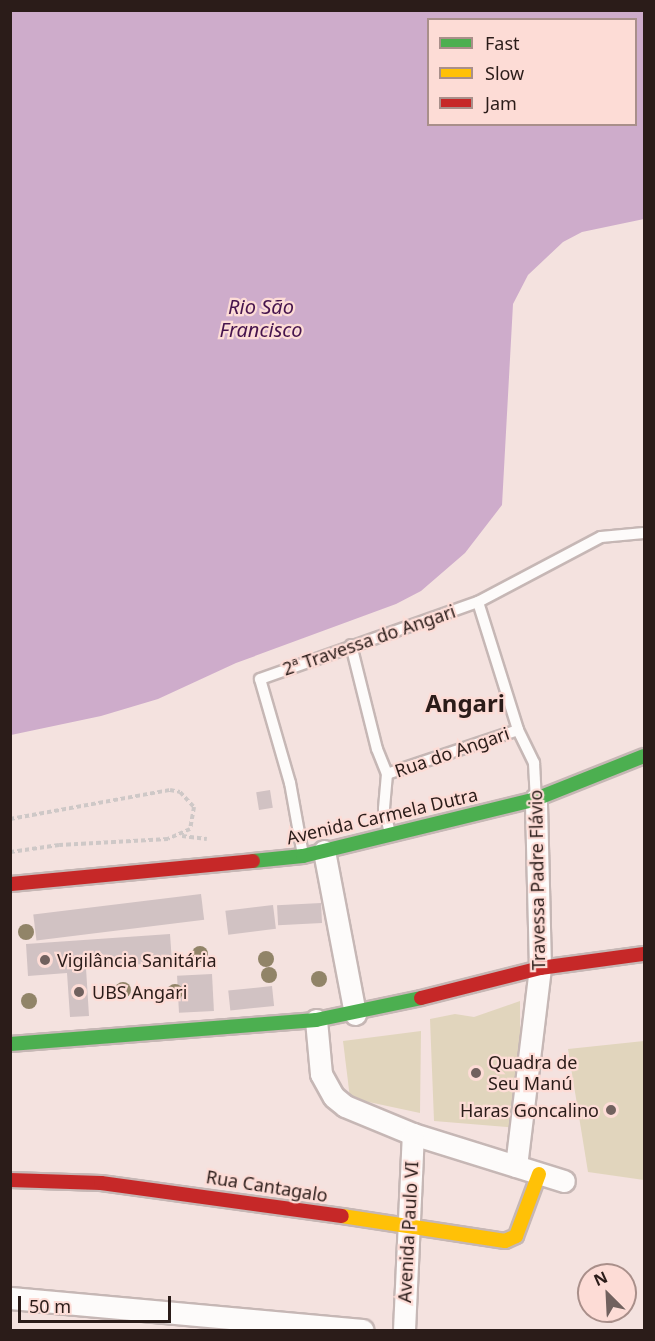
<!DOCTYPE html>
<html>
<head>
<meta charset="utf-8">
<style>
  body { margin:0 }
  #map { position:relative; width:655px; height:1341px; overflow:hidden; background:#f4e2df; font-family:"Noto Sans",sans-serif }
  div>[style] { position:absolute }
  .green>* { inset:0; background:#e1d5bd }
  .water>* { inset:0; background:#ceaccb }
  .building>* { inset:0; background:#d1c2c3; transform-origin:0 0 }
  .path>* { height:4px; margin-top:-2px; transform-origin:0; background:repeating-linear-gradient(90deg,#cec8c7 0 4.5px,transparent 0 7.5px) }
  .roads { filter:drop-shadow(2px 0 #c6b7b5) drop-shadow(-2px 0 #c6b7b5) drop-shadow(0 2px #c6b7b5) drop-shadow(0 -2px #c6b7b5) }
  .lane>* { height:10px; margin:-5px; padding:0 5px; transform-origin:5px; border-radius:5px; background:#fdfbfa }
  .street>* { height:21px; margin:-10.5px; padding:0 10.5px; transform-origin:10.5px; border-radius:10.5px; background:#fdfbfa }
  .fast>* { height:14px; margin:-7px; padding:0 7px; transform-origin:7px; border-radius:7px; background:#4caf50 }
  .slow>* { height:14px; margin:-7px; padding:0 7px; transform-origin:7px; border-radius:7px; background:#ffc107 }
  .jam>* { height:14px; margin:-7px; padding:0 7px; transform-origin:7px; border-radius:7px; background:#c62828 }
  .trees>* { width:16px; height:16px; margin:-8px; border-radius:50%; background:#918468 }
  .dots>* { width:16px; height:16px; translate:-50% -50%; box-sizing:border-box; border:3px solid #fddcd6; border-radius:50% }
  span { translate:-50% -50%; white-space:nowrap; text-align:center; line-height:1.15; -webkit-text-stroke:4.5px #fddcd6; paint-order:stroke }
  .street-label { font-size:18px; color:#2b1c19 }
  .poi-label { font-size:18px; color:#2b1c19 }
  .left { translate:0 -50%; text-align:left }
  .right { translate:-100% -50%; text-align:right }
  .water-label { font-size:20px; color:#46144d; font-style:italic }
  .district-label { font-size:24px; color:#2b1c19; font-weight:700 }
  .frame { position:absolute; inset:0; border:12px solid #2b1c19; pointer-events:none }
  .legend { position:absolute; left:427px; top:18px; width:210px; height:108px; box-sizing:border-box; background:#fddcd6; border:2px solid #a98f8a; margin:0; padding:8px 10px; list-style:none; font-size:18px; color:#2b1c19 }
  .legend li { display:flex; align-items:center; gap:12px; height:30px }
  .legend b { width:30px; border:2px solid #a98f8a }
  .north { position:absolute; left:577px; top:1263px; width:60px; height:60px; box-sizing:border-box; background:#fddcd6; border:2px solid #a98f8a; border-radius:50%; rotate:336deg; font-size:16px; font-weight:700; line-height:24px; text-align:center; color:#2b1c19 }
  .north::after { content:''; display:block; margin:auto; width:21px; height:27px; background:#71615e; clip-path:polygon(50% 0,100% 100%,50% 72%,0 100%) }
  .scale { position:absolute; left:18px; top:1296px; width:153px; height:27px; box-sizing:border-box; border:3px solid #2b1c19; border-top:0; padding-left:8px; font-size:18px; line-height:21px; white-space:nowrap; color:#2b1c19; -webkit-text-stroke:4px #fddcd6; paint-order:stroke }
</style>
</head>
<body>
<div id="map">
  <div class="green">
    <div style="clip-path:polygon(520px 1001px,520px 1128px,434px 1121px,430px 1019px,455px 1014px,474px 1017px)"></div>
    <div style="clip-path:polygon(421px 1031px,420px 1113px,350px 1098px,343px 1041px)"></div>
    <div style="clip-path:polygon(644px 1041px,644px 1180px,588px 1172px,568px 1049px)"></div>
  </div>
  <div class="water">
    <div style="clip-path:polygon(evenodd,10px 11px,644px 11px,644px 219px,582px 232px,563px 242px,528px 275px,513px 304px,502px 505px,465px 553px,421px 591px,396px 604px,236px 663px,158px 699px,101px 716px,11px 735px,10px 11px,428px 20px,636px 20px,636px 124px,428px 124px,428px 20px)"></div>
  </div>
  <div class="building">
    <div style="left:270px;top:790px;width:18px;height:14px;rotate:81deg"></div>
    <div style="left:201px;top:894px;width:26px;height:169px;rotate:83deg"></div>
    <div style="left:321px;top:903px;width:20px;height:44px;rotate:87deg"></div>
    <div style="left:273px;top:905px;width:24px;height:48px;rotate:83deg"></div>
    <div style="clip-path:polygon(170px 934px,172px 962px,86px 968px,89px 1016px,70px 1017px,67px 973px,28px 976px,26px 944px)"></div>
    <div style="left:212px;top:974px;width:37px;height:35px;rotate:87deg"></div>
    <div style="left:272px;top:986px;width:20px;height:44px;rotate:84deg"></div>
  </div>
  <div class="path">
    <div style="left:10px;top:819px;width:163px;rotate:-10.3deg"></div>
    <div style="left:170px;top:790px;width:10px;rotate:11deg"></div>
    <div style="left:180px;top:792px;width:21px;rotate:47deg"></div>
    <div style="left:194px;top:807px;width:22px;rotate:100deg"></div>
    <div style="left:190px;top:829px;width:24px;rotate:156deg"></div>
    <div style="left:168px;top:839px;width:109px;rotate:176.8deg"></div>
    <div style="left:59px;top:845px;width:49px;rotate:171.9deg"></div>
    <div style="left:182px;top:836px;width:25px;rotate:7deg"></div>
  </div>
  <div class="roads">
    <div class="lane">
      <div style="left:478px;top:602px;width:134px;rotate:72.6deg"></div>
      <div style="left:518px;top:730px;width:37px;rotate:64deg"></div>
      <div style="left:534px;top:763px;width:33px;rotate:87deg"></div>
      <div style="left:351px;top:645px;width:107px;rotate:76deg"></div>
      <div style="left:377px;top:749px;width:27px;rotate:68deg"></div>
      <div style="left:387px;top:774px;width:35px;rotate:95deg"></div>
      <div style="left:384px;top:809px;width:25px;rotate:76deg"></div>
      <div style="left:387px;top:774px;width:138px;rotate:-18.6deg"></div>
      <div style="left:303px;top:855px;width:73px;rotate:-100.2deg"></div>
      <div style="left:290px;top:783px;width:108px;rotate:-106.1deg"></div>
      <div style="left:260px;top:679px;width:231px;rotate:-19.5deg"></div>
      <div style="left:478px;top:602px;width:139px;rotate:-27.9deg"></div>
      <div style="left:601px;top:537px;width:43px;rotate:-5.3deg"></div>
    </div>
    <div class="street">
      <div style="left:324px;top:851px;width:166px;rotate:79.2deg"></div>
      <div style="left:316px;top:1020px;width:54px;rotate:84.7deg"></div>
      <div style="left:321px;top:1074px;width:26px;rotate:61deg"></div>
      <div style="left:334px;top:1097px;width:14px;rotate:39deg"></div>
      <div style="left:345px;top:1106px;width:74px;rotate:22.4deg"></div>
      <div style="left:413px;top:1134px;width:158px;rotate:17.3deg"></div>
      <div style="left:516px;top:1166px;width:199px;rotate:-83.1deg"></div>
      <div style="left:540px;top:968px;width:169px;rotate:-91.4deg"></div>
      <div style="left:10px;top:1298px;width:354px;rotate:5.2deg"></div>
      <div style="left:404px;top:1330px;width:196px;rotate:-87.4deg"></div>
    </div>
    <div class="fast">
      <div style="left:253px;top:861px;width:50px;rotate:-5.7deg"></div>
      <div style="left:303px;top:856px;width:240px;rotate:-13.7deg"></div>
      <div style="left:536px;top:799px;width:116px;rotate:-21.7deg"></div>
      <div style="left:10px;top:1044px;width:307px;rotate:-4.5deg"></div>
      <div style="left:316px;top:1020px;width:107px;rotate:-11.8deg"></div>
    </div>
    <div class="slow">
      <div style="left:342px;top:1216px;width:165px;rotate:8.7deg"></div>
      <div style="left:505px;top:1241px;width:12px;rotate:-24deg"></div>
      <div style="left:516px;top:1236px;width:66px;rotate:-69.6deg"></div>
    </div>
    <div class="jam">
      <div style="left:10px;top:884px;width:244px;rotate:-5.4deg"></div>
      <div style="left:421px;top:998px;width:123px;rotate:-14.1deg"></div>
      <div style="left:540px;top:968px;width:105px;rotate:-7.7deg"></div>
      <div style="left:10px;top:1180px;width:91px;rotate:1.9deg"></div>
      <div style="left:101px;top:1183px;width:243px;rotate:7.8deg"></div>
    </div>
  </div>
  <div class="trees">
    <div style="left:26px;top:932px"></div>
    <div style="left:200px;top:954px"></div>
    <div style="left:266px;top:959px"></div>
    <div style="left:269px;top:975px"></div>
    <div style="left:319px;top:979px"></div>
    <div style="left:123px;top:990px"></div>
    <div style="left:175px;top:992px"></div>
    <div style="left:29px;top:1001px"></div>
  </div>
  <div class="dots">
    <div style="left:45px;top:960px;background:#71615e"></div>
    <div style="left:79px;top:992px;background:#71615e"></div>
    <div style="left:476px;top:1073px;background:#71615e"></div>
    <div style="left:611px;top:1110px;background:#71615e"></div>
  </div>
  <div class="street-label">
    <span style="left:369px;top:640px;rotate:-19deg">2ª Travessa do Angari</span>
    <span style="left:452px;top:752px;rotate:-19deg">Rua do Angari</span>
    <span style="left:382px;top:816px;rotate:-13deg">Avenida Carmela Dutra</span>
    <span style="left:537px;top:880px;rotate:-91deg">Travessa Padre Flávio</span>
    <span style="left:267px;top:1186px;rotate:9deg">Rua Cantagalo</span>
    <span style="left:408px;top:1232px;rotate:-87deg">Avenida Paulo VI</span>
  </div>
  <div class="poi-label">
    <span class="left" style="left:57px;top:960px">Vigilância Sanitária</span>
    <span class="left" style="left:92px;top:992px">UBS Angari</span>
    <span class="left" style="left:488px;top:1073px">Quadra de<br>Seu Manú</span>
    <span class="right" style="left:599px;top:1110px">Haras Goncalino</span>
  </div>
  <div class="water-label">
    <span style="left:261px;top:318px">Rio São<br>Francisco</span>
  </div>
  <div class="district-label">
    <span style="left:465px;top:703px">Angari</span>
  </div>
  <div class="frame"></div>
  <ul class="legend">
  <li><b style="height:8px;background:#4caf50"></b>Fast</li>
  <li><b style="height:8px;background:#ffc107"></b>Slow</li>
  <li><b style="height:8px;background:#c62828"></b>Jam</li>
  </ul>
  <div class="north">N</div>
  <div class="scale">50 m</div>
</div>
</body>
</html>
